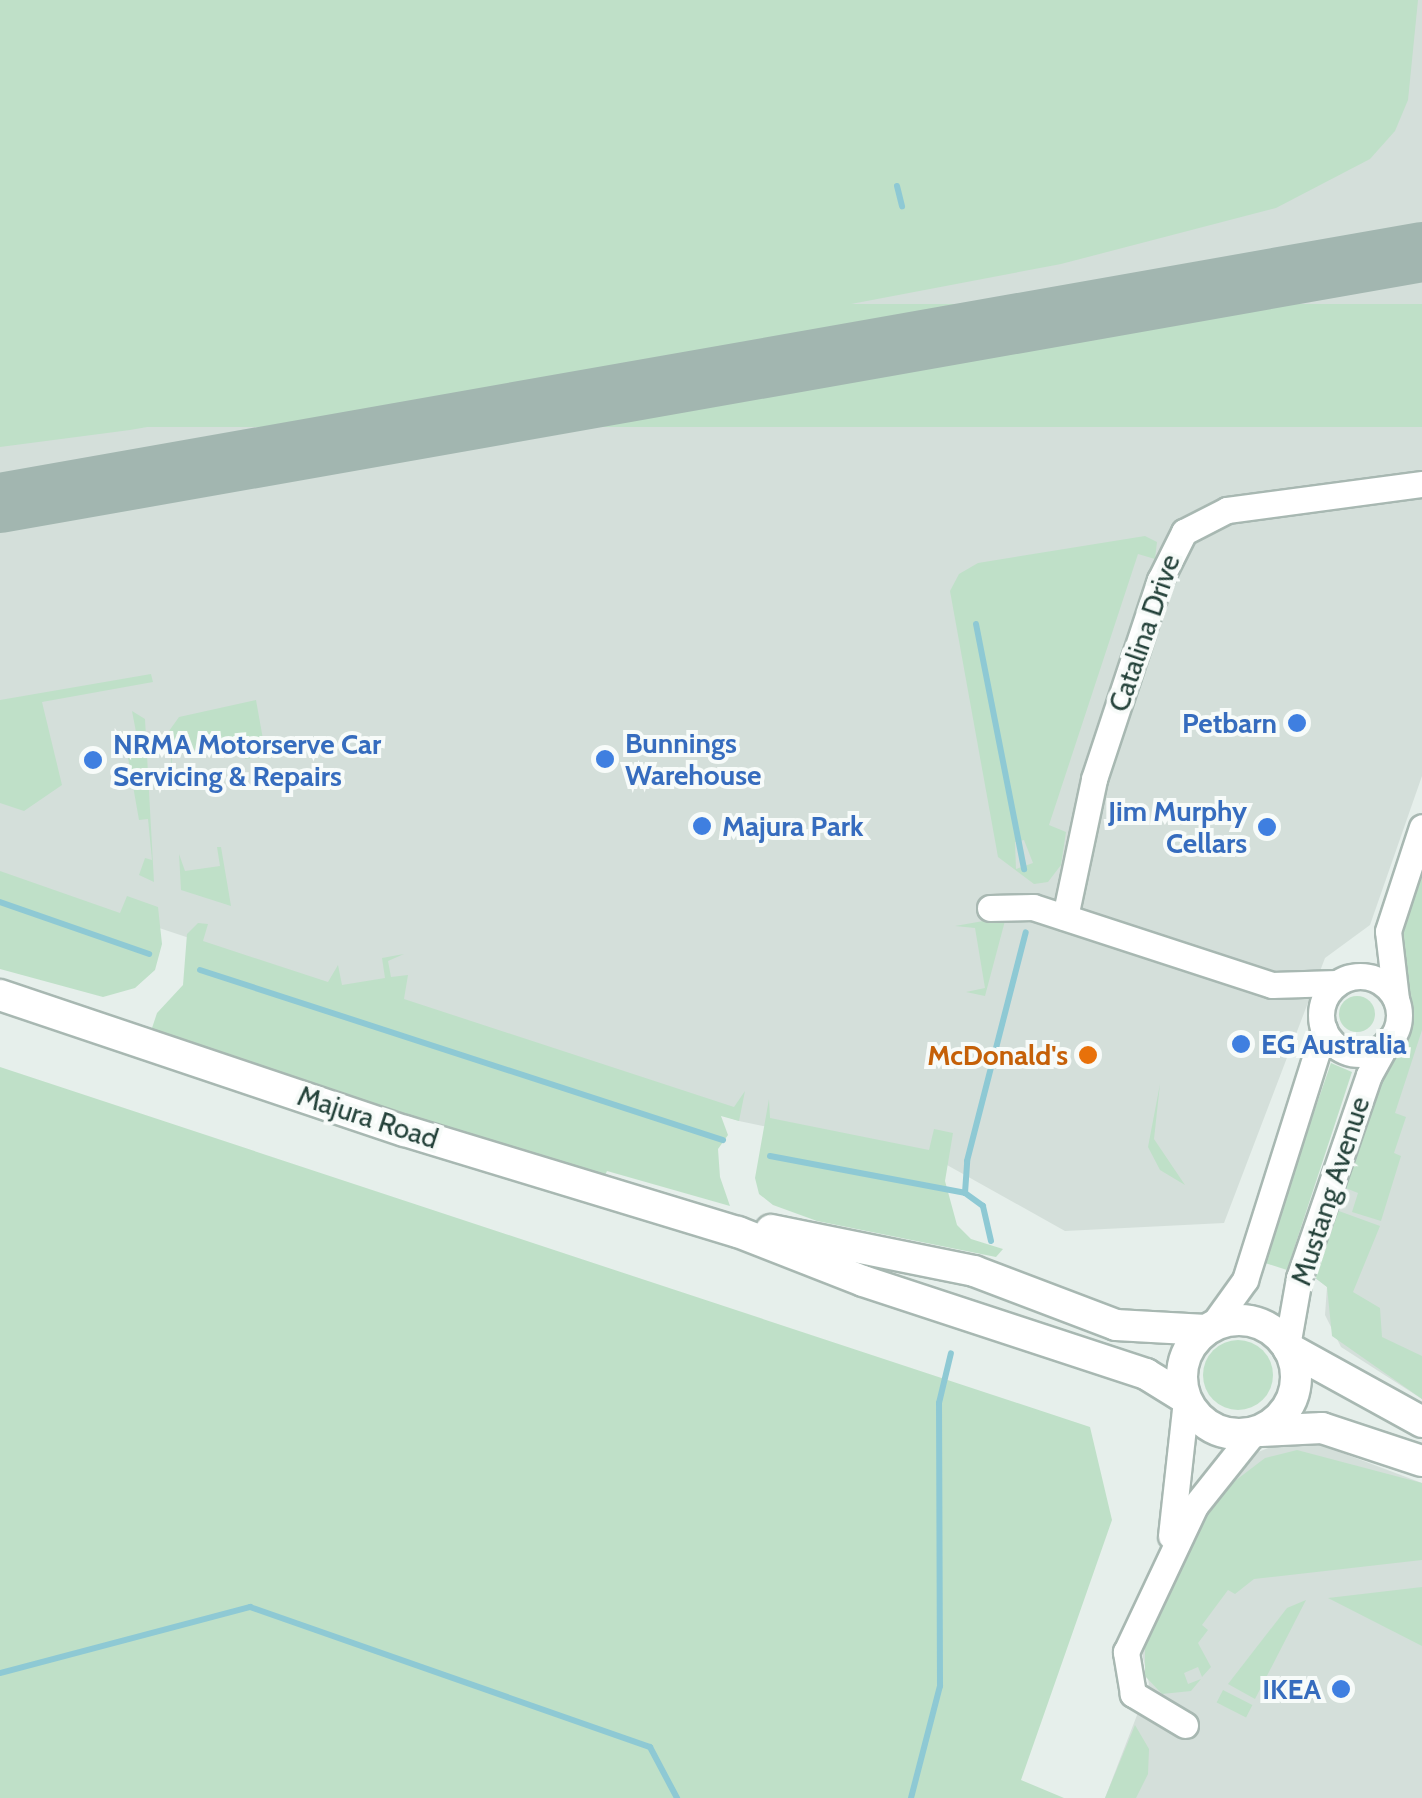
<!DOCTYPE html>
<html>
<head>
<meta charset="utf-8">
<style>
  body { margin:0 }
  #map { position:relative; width:1422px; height:1798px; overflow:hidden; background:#e6efeb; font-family:Cabin,sans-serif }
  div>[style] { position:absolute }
  .built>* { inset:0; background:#d4dfda }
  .green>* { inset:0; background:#bfe0c8; transform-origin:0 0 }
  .round { border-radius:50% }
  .stream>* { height:6px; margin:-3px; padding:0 3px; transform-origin:3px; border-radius:3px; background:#8ec9d4 }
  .taxiway>* { height:60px; margin:-30px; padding:0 30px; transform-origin:30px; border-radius:30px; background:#a2b6b0 }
  .roads { filter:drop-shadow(2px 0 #a8b8b2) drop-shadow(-2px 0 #a8b8b2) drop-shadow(0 2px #a8b8b2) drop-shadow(0 -2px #a8b8b2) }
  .street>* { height:25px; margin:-12.5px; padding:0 12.5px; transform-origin:12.5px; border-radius:12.5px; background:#fff }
  .street>.ring { margin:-12.5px; padding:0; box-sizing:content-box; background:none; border:25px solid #fff; border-radius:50% }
  .secondary>* { height:30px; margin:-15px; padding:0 15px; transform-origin:15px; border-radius:15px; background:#fff }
  .secondary>.ring { margin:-15px; padding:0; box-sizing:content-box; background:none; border:30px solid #fff; border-radius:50% }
  .dots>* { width:28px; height:28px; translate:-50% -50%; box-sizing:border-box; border:5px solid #f7fbf9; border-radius:50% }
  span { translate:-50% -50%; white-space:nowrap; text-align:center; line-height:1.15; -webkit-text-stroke:8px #f7fbf9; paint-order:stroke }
  .street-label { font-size:28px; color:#24423a }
  .shop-label { font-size:28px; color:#366cbe; font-weight:700 }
  .right { translate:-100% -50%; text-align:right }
  .left { translate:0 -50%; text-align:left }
  .food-label { font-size:28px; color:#c56008; font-weight:700 }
</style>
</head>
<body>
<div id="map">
  <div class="built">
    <div style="clip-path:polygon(0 0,1422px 0,1422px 776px,1370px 925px,1325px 958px,1224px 1223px,1065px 1231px,947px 1165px,739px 1121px,0 875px)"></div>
    <div style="clip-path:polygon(1422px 873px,1422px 1399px,1341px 1347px,1325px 1315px,1327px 1287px,1314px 1277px,1381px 1073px,1410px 1025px,1408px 995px,1397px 974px)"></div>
    <div style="clip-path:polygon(1316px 1443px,1422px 1483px,1422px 1798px,1105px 1798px,1149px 1684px,1142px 1653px,1191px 1528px,1248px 1456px,1276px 1445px)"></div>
  </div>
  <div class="green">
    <div style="clip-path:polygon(0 0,1418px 0,1408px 100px,1395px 131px,1370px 159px,1276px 208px,1061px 264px,830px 308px,130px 430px,0 447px)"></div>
    <div style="left:1422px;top:304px;width:123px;height:1444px;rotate:90deg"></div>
    <div style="clip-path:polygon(evenodd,1145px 536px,1157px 542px,1155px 559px,1138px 554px,1049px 825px,1066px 832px,1061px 865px,1048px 882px,1034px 884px,998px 857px,950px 591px,959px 574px,978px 563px,1145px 536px,1024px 840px,1033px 863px,1016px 869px,1015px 842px,1024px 840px)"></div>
    <div style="clip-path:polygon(151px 674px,153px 682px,42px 702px,62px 785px,24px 811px,0 803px,0 700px)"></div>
    <div style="clip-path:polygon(256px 700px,266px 756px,245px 759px,241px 741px,172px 754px,172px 772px,169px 731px,179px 717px)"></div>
    <div style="clip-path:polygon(132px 711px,145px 719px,154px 882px,139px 875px,145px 858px,152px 860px,148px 819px,139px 820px,124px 735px,136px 732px)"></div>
    <div style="clip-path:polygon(217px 847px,221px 847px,231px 906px,181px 890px,179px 854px,185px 871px,220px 866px)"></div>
    <div style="clip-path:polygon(0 871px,120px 913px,127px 896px,158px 907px,162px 944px,155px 970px,135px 988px,103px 997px,0 969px)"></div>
    <div style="clip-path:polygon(1422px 873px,1422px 1030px,1395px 1113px,1406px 1117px,1394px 1153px,1401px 1156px,1381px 1221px,1352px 1212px,1358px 1193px,1343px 1187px,1383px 1068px,1410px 1025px,1394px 949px)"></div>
    <div style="clip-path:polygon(1006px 917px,985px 996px,966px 992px,985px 988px,975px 928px,955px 926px)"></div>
    <div style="clip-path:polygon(198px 923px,208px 924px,203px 941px,328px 982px,338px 965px,342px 985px,385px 978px,382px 958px,404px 954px,388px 961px,391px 977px,408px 975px,404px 999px,734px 1107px,745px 1091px,739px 1121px,721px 1116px,728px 1135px,718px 1149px,720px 1177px,730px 1206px,607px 1171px,603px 1180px,151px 1031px,157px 1013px,183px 985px,187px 934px)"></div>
    <div class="round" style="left:1339px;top:996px;width:36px;height:36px"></div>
    <div style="clip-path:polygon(1331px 1063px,1352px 1072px,1287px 1270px,1262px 1262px)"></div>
    <div style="clip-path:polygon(0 1067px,1090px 1427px,1112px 1520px,1021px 1780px,1064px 1798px,0 1798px)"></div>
    <div style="clip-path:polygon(1160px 1084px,1154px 1139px,1185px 1185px,1160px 1170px,1148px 1147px)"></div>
    <div style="clip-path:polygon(769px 1099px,770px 1118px,929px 1150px,934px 1129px,953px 1133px,945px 1181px,957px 1225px,971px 1239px,1003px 1249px,996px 1257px,817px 1221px,773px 1205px,759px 1194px,755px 1178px)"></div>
    <div style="clip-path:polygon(1336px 1210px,1380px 1226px,1353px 1292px,1380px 1308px,1382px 1337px,1422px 1356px,1422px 1399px,1332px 1336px,1327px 1287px,1314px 1277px)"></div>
    <div class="round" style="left:1203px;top:1340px;width:70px;height:70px"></div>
    <div style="clip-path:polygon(1297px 1450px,1422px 1483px,1422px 1560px,1254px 1579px,1235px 1594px,1228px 1590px,1202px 1625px,1208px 1630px,1198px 1643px,1211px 1667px,1202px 1677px,1198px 1667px,1184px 1673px,1188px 1684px,1201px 1679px,1191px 1691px,1162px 1694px,1145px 1676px,1145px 1639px,1220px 1481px,1227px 1487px,1265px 1458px)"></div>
    <div style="clip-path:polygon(1422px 1587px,1422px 1646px,1328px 1598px)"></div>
    <div style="clip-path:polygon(1306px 1600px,1255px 1699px,1228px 1684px,1287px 1608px)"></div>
    <div style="left:1223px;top:1690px;width:33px;height:14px;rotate:27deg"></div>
    <div style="clip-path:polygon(1135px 1725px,1149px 1749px,1148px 1774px,1136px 1798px,1105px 1798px)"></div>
  </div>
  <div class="stream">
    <div style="left:897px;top:186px;width:21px;rotate:76deg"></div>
    <div style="left:976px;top:624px;width:250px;rotate:78.9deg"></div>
    <div style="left:0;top:902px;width:158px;rotate:19.2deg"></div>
    <div style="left:200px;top:970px;width:550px;rotate:18.01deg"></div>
    <div style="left:770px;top:1156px;width:198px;rotate:10.7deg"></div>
    <div style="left:991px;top:1241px;width:36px;rotate:-103deg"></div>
    <div style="left:983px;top:1206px;width:22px;rotate:-144deg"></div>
    <div style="left:965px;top:1193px;width:32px;rotate:-86deg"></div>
    <div style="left:967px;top:1161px;width:236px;rotate:-75.6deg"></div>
    <div style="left:0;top:1673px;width:259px;rotate:-14.8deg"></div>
    <div style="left:250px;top:1607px;width:424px;rotate:19.3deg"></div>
    <div style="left:650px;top:1747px;width:58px;rotate:62.1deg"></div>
    <div style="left:911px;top:1798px;width:116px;rotate:-75.5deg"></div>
    <div style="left:940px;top:1686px;width:283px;rotate:-90.2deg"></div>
    <div style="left:939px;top:1403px;width:51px;rotate:-76.5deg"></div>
  </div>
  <div class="taxiway">
    <div style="left:0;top:503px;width:1444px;rotate:-10.01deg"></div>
  </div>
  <div class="roads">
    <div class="street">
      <div style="left:990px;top:908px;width:43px;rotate:-1.3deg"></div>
      <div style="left:1033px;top:907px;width:251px;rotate:18.1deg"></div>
      <div style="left:1272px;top:985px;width:65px;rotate:-1.8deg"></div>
      <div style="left:1065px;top:917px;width:141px;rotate:-78.1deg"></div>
      <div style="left:1094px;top:779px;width:210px;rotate:-71.7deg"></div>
      <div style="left:1160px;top:580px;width:54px;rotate:-63.4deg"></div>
      <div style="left:1184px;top:532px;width:48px;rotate:-27.1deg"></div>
      <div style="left:1227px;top:510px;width:197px;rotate:-7.6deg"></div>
      <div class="ring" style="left:1321px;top:976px;width:53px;height:53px"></div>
      <div style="left:1396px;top:999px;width:68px;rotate:-96.7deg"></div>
      <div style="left:1388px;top:931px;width:109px;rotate:-71.9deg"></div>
      <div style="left:1212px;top:1326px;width:57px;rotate:-54.3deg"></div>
      <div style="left:1245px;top:1280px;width:263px;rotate:-72.5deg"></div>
      <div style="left:1287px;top:1346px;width:69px;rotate:-80deg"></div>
      <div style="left:1299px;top:1278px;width:215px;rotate:-71deg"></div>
      <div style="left:1369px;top:1075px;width:39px;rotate:-61deg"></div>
      <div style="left:1171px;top:1536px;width:137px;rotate:-83.7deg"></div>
      <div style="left:1185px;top:1725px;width:61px;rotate:-149.2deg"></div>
      <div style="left:1133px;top:1694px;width:43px;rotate:-99.5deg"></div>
      <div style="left:1126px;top:1652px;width:161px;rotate:-64.7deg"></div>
      <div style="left:1195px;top:1506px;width:93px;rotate:-51.5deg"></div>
    </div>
    <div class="secondary">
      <div style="left:0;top:995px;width:427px;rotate:18.6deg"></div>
      <div style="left:405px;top:1131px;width:348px;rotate:16.9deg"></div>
      <div style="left:738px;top:1232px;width:134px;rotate:21.4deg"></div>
      <div style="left:863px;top:1281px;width:298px;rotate:18.2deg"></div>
      <div style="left:1146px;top:1374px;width:46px;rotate:31.6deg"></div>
      <div style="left:771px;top:1230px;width:207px;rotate:11.4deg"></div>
      <div style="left:974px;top:1271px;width:152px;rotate:20.8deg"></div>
      <div style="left:1116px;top:1325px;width:90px;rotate:3.2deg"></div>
      <div class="ring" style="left:1182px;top:1320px;width:84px;height:84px"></div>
      <div style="left:1288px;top:1348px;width:153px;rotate:28.9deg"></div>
      <div style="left:1261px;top:1431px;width:61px;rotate:-2.8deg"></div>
      <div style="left:1322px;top:1428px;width:105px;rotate:18.3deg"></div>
    </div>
  </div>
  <div class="dots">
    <div style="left:1297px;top:723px;background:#3f7fe0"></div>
    <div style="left:605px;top:759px;background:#3f7fe0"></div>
    <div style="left:93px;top:760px;background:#3f7fe0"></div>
    <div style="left:702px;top:826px;background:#3f7fe0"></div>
    <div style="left:1267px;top:827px;background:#3f7fe0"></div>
    <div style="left:1241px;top:1044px;background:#3f7fe0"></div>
    <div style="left:1088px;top:1055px;background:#e8710a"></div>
    <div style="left:1341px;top:1689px;background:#3f7fe0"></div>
  </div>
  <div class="street-label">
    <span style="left:1144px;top:633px;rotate:-71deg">Catalina Drive</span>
    <span style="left:368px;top:1117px;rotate:18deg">Majura Road</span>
    <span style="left:1330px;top:1191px;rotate:-72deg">Mustang Avenue</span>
  </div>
  <div class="shop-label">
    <span class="right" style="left:1277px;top:723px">Petbarn</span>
    <span class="left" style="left:625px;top:759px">Bunnings<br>Warehouse</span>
    <span class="left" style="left:113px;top:760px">NRMA Motorserve Car<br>Servicing &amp; Repairs</span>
    <span class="right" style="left:1247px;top:827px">Jim Murphy<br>Cellars</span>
    <span class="left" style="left:722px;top:826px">Majura Park</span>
    <span class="left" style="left:1261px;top:1044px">EG Australia</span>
    <span class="right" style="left:1321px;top:1689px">IKEA</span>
  </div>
  <div class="food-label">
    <span class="right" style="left:1068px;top:1055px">McDonald's</span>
  </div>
</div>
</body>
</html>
